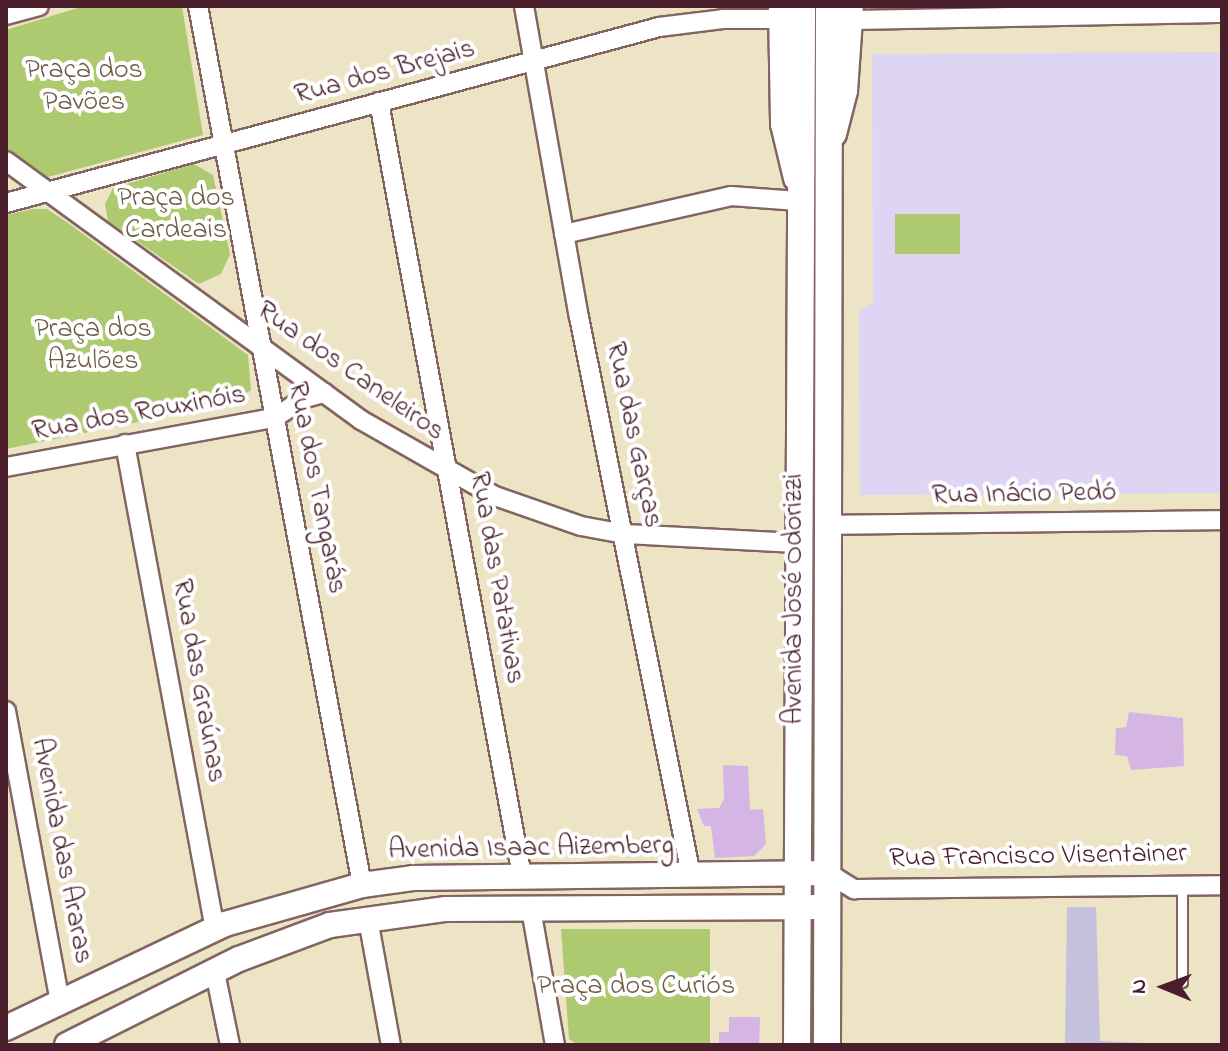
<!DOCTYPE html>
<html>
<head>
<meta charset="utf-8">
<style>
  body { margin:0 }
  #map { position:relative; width:1228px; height:1051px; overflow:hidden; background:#ede3c5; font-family:"Indie Flower",sans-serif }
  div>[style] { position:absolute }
  .built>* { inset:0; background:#ded5f5 }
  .industrial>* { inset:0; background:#c3c1db }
  .green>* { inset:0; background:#aeca71; transform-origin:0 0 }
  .building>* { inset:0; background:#d5b5e4 }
  .roads { filter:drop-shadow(2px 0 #836461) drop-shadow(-2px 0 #836461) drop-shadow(0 2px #836461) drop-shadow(0 -2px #836461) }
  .service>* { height:9px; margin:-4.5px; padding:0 4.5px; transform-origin:4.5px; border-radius:4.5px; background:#fff }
  .minor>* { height:18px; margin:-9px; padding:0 9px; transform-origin:9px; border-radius:9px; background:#fff }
  .tertiary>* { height:24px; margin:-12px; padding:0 12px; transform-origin:12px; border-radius:12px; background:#fff }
  .secondary>* { height:26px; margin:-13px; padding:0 13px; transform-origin:13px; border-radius:13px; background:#fff }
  span { translate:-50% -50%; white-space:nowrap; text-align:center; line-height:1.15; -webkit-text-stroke:8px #fff; paint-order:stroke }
  .park-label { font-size:28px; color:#6d5b44 }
  .street-label { font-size:28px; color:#4a1f2b }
  .frame { position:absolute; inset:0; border:8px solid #4a1f2b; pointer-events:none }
  .north { position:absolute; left:1124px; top:947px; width:80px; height:80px; -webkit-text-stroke:6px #fff; paint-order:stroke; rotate:271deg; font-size:22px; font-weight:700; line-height:32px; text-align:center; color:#4a1f2b }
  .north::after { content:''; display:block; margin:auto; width:28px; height:36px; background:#4a1f2b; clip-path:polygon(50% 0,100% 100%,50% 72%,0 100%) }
</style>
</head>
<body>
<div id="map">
  <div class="built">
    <div style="clip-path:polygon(1222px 52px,1222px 493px,860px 495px,859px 312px,873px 303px,872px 54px)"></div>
  </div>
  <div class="industrial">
    <div style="clip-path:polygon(1067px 907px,1096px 907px,1100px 1041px,1192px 1045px,1065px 1045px)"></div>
  </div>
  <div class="green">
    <div style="clip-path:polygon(84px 6px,182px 6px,203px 135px,48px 177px,6px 148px,6px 30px)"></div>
    <div style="clip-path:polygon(194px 164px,213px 175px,230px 254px,221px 274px,199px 284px,108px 221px,105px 204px,113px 188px)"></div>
    <div style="clip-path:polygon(33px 209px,47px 209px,68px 223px,248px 355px,251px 390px,231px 403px,6px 449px,6px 215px)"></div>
    <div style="left:895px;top:214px;width:65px;height:40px"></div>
    <div style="clip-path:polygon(561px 929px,710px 929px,710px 1043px,578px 1045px,569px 1039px)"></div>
  </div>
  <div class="building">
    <div style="clip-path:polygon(1129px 712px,1183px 718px,1184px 766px,1131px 770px,1127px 756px,1115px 755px,1116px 728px,1126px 727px)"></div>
    <div style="clip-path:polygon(723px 765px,748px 766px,750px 810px,763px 809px,766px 844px,754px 856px,715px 858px,711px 826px,704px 826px,697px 809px,719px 808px,724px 799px)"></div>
    <div style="clip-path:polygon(729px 1017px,760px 1017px,759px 1045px,719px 1045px,719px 1032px,729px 1032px)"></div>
  </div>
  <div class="roads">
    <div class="service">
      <div style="left:1182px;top:982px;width:96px;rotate:-90deg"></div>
    </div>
    <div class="minor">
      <div style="left:198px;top:6px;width:894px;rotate:79.43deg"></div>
      <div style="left:524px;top:6px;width:316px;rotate:80deg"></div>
      <div style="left:579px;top:317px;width:569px;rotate:78.65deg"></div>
      <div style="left:6px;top:15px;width:34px;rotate:-15deg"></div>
      <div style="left:851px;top:20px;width:371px;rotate:-1.1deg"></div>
      <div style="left:379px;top:102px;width:787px;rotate:79.53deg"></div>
      <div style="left:6px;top:161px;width:439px;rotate:36.1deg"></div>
      <div style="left:361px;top:420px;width:154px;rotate:29.6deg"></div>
      <div style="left:495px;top:496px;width:91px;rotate:19.2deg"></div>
      <div style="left:581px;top:526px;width:45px;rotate:10.3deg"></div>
      <div style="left:625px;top:534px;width:172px;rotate:3deg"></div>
      <div style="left:6px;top:203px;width:676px;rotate:-15.08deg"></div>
      <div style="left:659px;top:27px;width:64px;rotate:-7.1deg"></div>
      <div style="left:723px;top:19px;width:58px"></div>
      <div style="left:564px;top:234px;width:171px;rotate:-12.8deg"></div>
      <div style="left:731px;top:196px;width:67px;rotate:4.3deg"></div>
      <div style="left:125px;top:444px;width:492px;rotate:79.5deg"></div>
      <div style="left:6px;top:467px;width:272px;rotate:-10.4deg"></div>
      <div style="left:274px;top:418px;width:37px;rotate:-33deg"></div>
      <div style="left:305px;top:398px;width:20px;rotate:-15deg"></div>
      <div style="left:826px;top:525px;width:396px;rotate:-0.7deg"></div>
      <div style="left:6px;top:711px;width:295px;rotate:79.5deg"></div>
      <div style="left:828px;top:873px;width:31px;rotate:32deg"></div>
      <div style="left:854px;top:889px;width:368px;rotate:-0.6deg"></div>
      <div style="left:531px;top:909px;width:138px;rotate:80deg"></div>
      <div style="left:368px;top:919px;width:128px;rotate:79.7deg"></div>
      <div style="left:215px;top:972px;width:75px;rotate:78.4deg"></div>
    </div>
    <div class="tertiary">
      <div style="left:781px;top:6px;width:118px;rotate:89deg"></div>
      <div style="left:783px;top:124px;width:56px;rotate:76.5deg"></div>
      <div style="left:834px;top:134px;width:44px;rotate:-75.7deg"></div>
      <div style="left:845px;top:91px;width:85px;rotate:-86deg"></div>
      <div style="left:6px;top:1028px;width:242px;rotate:-25.4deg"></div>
      <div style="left:225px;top:924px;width:142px;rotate:-15.9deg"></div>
      <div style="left:362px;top:885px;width:51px;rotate:-7.8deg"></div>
      <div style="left:413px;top:878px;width:415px;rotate:-0.7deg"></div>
      <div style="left:67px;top:1045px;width:192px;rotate:-26.6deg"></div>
      <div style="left:239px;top:959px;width:97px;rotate:-20.5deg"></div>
      <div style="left:330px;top:925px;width:117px;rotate:-7.9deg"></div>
      <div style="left:446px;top:909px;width:382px;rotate:-0.3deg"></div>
    </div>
    <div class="secondary">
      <div style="left:797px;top:1045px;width:1039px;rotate:-89.72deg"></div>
      <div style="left:827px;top:1045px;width:1039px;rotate:-89.89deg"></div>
    </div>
  </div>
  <div class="park-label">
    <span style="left:84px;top:87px">Praça dos<br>Pavões</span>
    <span style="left:176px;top:215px">Praça dos<br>Cardeais</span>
    <span style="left:93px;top:346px">Praça dos<br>Azulões</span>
    <span style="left:636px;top:987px">Praça dos Curiós</span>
  </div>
  <div class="street-label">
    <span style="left:385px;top:73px;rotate:-15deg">Rua dos Brejais</span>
    <span style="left:350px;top:372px;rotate:35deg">Rua dos Caneleiros</span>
    <span style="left:139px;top:414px;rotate:-10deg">Rua dos Rouxinóis</span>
    <span style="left:633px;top:435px;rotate:78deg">Rua das Garças</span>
    <span style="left:316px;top:488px;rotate:79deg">Rua dos Tangarás</span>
    <span style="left:1024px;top:495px;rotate:-1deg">Rua Inácio Pedó</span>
    <span style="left:496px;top:578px;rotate:80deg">Rua das Patativas</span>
    <span style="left:795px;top:599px;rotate:-90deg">Avenida José Odorizzi</span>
    <span style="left:198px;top:681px;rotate:80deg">Rua das Graúnas</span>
    <span style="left:531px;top:849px;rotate:-1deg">Avenida Isaac Aizemberg</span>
    <span style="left:61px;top:851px;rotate:79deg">Avenida das Araras</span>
    <span style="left:1038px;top:857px;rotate:-1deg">Rua Francisco Visentainer</span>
  </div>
  <div class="frame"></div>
  <div class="north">N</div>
</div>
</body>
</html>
